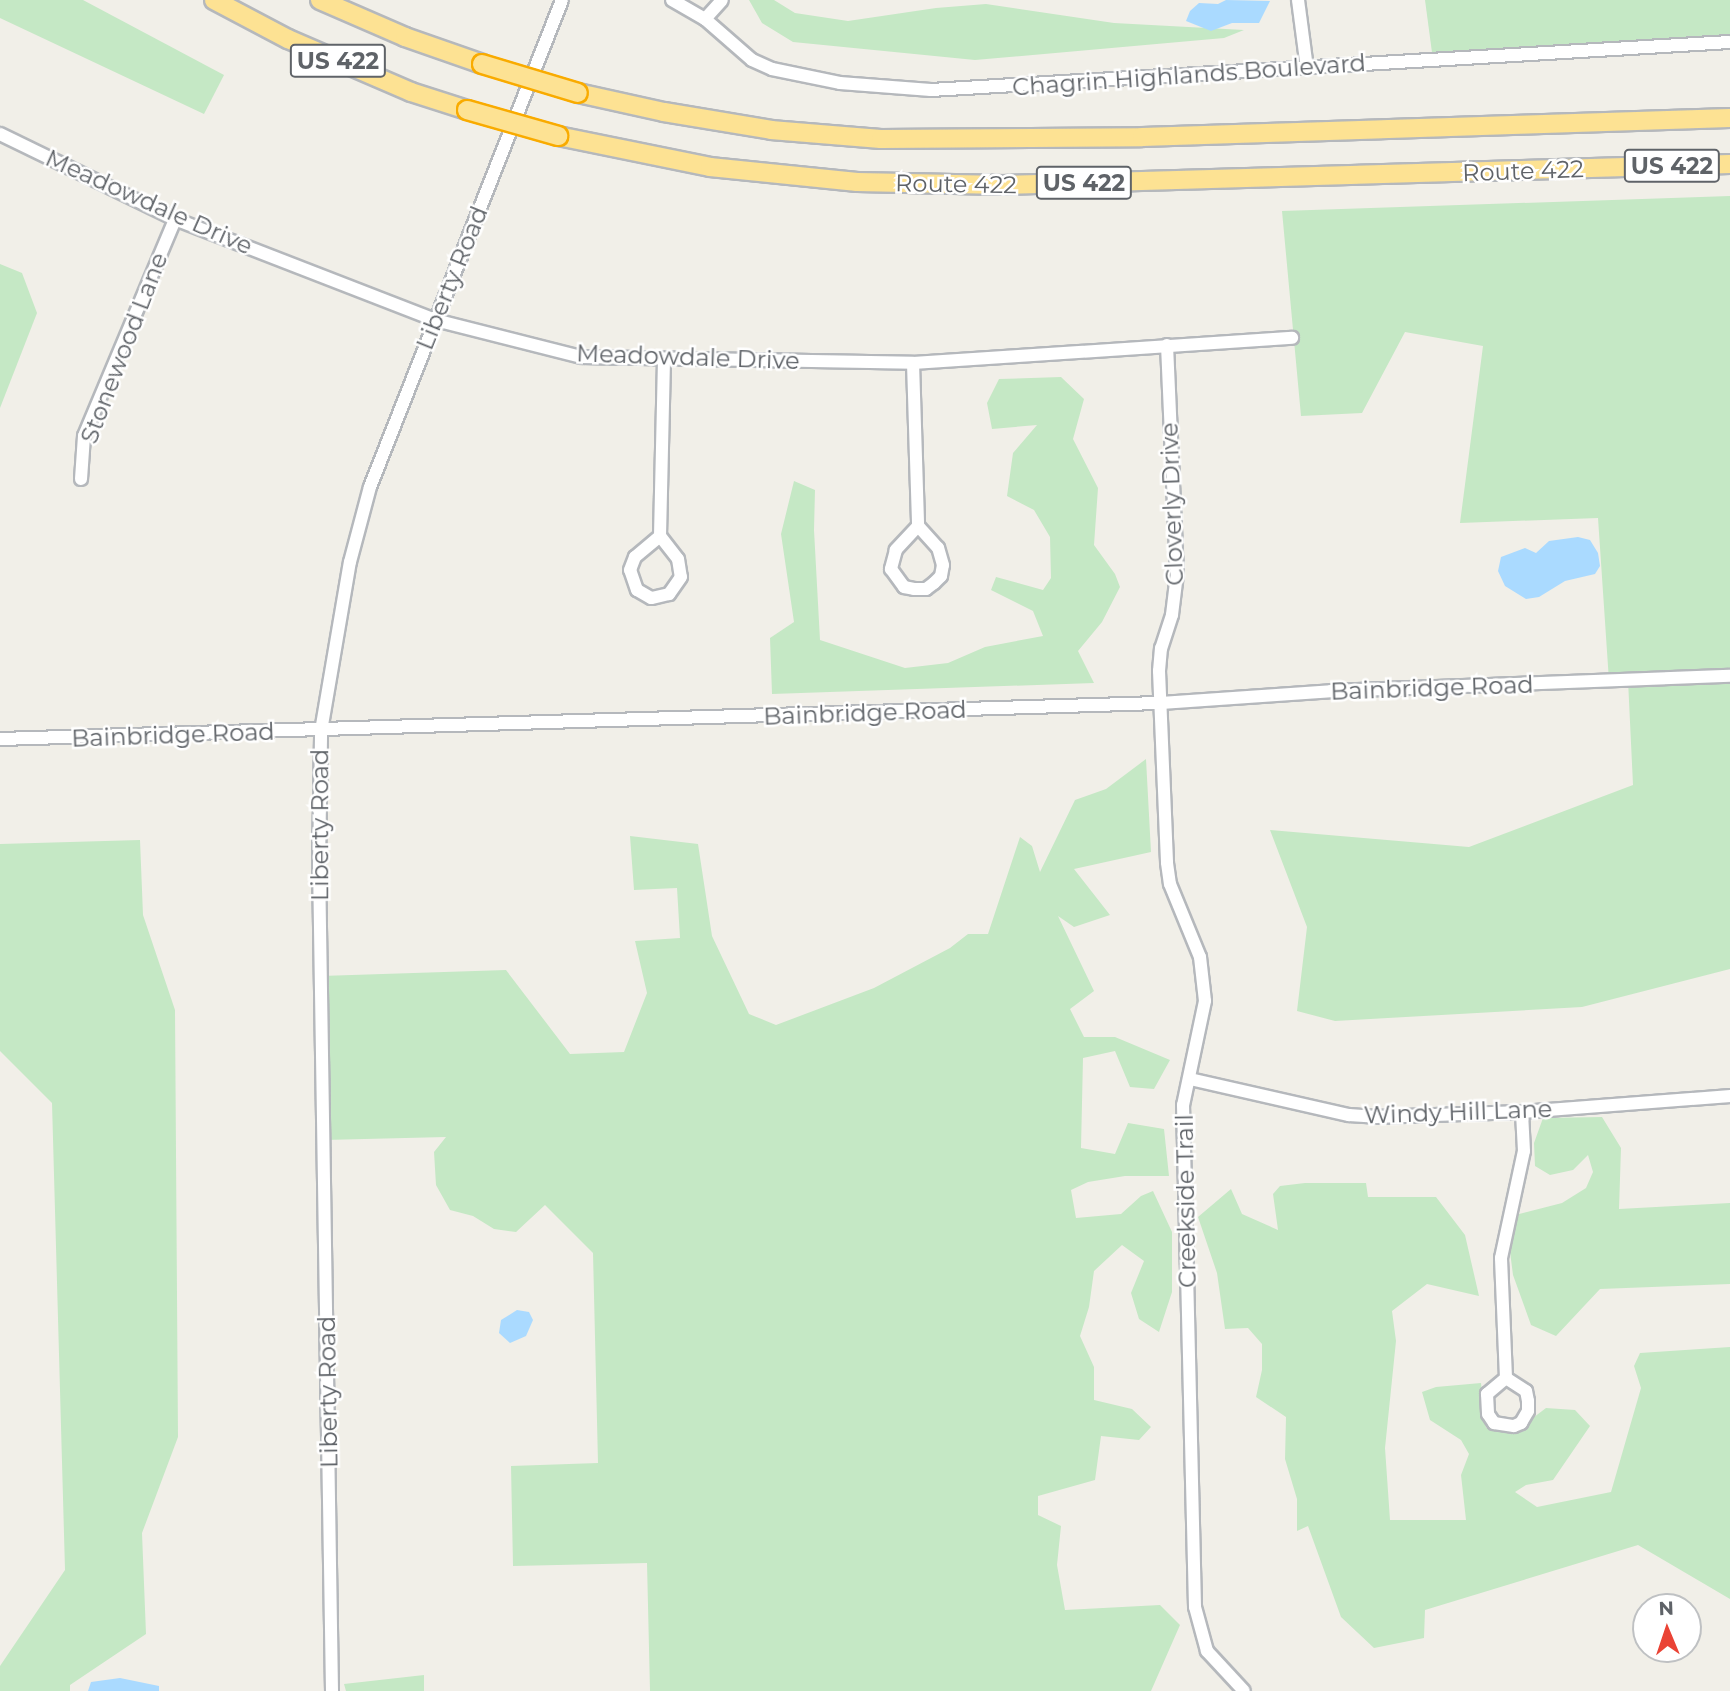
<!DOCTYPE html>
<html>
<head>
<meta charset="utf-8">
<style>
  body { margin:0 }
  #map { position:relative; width:1730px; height:1691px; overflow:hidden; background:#f1efe8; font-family:Montserrat,sans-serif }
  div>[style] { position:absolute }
  .green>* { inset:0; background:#c5e8c5 }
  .water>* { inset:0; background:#aadaff }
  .roads { filter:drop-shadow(2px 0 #b5b8bc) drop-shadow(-2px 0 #b5b8bc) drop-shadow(0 2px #b5b8bc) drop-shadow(0 -2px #b5b8bc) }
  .minor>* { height:12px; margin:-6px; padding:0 6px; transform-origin:6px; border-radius:6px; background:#fff }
  .highway>* { height:18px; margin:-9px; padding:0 9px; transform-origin:9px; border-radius:9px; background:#fde293 }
  .bridges { filter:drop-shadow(2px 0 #f9ab00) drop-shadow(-2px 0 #f9ab00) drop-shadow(0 2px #f9ab00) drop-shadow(0 -2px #f9ab00) }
  .highway-bridge>* { height:18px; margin:-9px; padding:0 9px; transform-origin:9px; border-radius:9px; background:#fde293 }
  span { translate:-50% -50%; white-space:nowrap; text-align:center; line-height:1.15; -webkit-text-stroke:5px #fff; paint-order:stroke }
  .shield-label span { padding:2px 5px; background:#fff; border:2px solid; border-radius:5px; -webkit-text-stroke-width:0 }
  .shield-label { font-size:23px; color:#5f6368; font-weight:700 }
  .street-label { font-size:24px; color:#5f6368 }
  .north { position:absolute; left:1632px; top:1593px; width:70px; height:70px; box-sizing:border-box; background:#fff; border:2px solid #bfc1c3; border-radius:50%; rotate:358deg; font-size:19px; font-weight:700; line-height:28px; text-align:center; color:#5f6368 }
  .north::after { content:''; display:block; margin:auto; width:24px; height:32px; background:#ea4335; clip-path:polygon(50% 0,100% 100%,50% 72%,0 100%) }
</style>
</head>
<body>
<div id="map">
  <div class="green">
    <div style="clip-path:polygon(0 0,83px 0,224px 75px,204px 114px,0 18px)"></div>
    <div style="clip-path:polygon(749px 0,774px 0,795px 13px,848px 21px,936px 8px,986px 4px,1114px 23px,1244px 30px,1224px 38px,975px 60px,793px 42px,762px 23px)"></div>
    <div style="clip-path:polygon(1425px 0,1730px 0,1730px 42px,1433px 60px)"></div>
    <div style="clip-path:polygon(1730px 196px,1730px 969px,1582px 1007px,1335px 1021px,1297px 1011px,1307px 927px,1270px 830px,1469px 847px,1633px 785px,1628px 680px,1609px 681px,1598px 518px,1460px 523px,1483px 346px,1405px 332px,1362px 413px,1301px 416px,1282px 211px)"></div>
    <div style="clip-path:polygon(0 264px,22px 273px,37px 313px,0 408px)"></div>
    <div style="clip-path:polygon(1061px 377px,1084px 399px,1073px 439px,1098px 488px,1094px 545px,1115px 574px,1120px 587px,1102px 622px,1078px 651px,1094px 683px,772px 694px,770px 638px,794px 622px,781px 534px,794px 481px,815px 490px,814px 530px,820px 640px,905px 668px,948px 663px,985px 647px,1043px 636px,1033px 611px,991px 590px,996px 577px,1043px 590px,1051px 578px,1050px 537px,1034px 510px,1007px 496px,1013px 453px,1037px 425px,992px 429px,987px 403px,999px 379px)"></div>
    <div style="clip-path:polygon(1146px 759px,1151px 852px,1074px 869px,1110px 915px,1074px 927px,1058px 916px,1094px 991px,1070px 1009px,1084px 1037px,1115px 1037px,1170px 1060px,1154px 1089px,1130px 1087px,1115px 1051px,1083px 1058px,1081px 1148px,1115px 1154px,1128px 1123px,1164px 1129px,1169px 1176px,1125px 1176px,1088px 1182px,1071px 1190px,1076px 1218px,1121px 1214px,1141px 1196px,1153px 1191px,1172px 1232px,1172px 1292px,1159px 1332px,1139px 1319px,1131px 1293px,1144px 1261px,1122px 1245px,1094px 1271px,1089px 1307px,1080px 1336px,1094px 1367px,1094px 1400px,1132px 1409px,1151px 1427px,1139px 1440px,1101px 1436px,1095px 1480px,1038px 1496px,1038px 1515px,1061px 1526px,1057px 1565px,1065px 1610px,1160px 1605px,1180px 1625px,1151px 1691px,650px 1691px,647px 1563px,513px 1566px,511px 1466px,598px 1463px,593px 1253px,545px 1205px,516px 1232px,494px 1229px,473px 1216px,450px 1210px,436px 1185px,434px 1152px,446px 1137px,324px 1140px,321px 976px,506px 970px,570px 1054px,624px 1052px,647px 993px,635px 941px,680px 938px,677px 888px,634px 890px,630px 836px,698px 844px,712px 936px,749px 1014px,776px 1025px,874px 988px,950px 948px,968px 934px,988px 934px,1020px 837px,1032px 846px,1040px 872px,1075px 800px,1106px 789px)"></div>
    <div style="clip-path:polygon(140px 840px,143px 915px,175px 1010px,178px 1437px,142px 1533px,146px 1634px,70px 1685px,70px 1691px,0 1691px,0 1666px,65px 1570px,52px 1103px,0 1051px,0 844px)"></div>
    <div style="clip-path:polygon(1602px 1117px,1621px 1148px,1619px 1209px,1730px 1203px,1730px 1284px,1600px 1289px,1556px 1336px,1531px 1325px,1513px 1275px,1509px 1244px,1519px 1214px,1562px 1203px,1586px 1188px,1593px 1172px,1588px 1155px,1573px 1170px,1550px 1175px,1535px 1166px,1534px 1143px,1543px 1118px)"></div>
    <div style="clip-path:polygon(1305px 1183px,1366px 1183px,1368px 1197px,1436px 1197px,1465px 1235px,1479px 1296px,1427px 1284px,1392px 1311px,1396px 1341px,1385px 1448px,1390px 1520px,1466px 1520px,1461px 1475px,1469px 1454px,1461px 1440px,1430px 1420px,1422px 1392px,1436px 1387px,1481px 1383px,1486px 1428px,1517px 1430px,1546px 1408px,1575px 1410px,1590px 1426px,1553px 1480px,1526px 1485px,1515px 1492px,1537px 1507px,1611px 1492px,1641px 1388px,1634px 1366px,1640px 1353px,1730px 1347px,1730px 1599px,1638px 1545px,1425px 1610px,1424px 1638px,1374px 1648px,1341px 1617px,1308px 1526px,1297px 1531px,1297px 1499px,1285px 1459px,1286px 1417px,1256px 1397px,1262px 1370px,1262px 1344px,1248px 1328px,1225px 1329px,1217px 1273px,1198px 1217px,1231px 1189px,1242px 1214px,1278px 1230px,1273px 1194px,1280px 1186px)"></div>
    <div style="clip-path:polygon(424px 1675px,424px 1691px,346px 1691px,344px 1684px)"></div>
  </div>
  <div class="water">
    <div style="clip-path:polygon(1226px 0,1270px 1px,1259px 23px,1232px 23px,1211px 31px,1186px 21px,1190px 11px,1199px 3px,1218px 4px)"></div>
    <div style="clip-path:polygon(1578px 537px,1590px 540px,1598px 553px,1600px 566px,1595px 574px,1565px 581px,1539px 597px,1526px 599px,1505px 586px,1498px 571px,1501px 557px,1525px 548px,1536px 553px,1549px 541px)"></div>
    <div style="clip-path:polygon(517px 1310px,529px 1312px,533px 1320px,526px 1336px,510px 1343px,499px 1333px,501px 1320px)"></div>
    <div style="clip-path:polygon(120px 1678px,159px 1686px,159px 1691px,88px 1691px,91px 1682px)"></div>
  </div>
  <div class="roads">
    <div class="minor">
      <div style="left:672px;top:0;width:38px;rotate:30deg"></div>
      <div style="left:705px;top:19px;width:62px;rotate:41.1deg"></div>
      <div style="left:752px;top:60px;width:22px;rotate:24deg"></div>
      <div style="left:772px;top:69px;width:69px;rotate:11.6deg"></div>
      <div style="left:840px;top:83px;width:91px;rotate:4.4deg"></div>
      <div style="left:931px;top:90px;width:800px;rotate:-3.44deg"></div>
      <div style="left:1298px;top:0;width:69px;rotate:82.5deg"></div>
      <div style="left:705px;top:19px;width:25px;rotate:-48deg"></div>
      <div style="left:0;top:134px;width:195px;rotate:25.9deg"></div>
      <div style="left:175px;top:219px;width:279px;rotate:21.2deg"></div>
      <div style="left:435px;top:320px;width:151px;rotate:14.2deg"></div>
      <div style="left:581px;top:357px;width:332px;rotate:1deg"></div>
      <div style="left:913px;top:363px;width:380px;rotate:-3.8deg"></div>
      <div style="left:1167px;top:345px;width:229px;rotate:87.5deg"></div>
      <div style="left:1177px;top:574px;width:41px;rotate:97deg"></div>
      <div style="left:1172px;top:615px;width:35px;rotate:108deg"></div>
      <div style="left:1161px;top:648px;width:23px;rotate:95deg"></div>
      <div style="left:1159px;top:671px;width:192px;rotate:87.6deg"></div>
      <div style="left:1167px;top:863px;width:21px;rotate:82deg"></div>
      <div style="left:1170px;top:884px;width:79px;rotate:67.7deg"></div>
      <div style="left:1200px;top:957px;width:44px;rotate:83.5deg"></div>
      <div style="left:1205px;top:1001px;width:106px;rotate:101.9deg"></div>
      <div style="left:1183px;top:1105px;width:502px;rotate:88.63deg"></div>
      <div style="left:1195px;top:1607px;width:46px;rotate:74.7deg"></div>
      <div style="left:1207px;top:1651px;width:54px;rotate:47.2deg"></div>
      <div style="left:913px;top:363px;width:163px;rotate:88.2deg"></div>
      <div style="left:918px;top:526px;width:33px;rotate:133deg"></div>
      <div style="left:896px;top:550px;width:20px;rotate:105deg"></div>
      <div style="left:891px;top:569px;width:22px;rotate:54deg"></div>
      <div style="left:904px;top:587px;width:10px;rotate:11deg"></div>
      <div style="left:914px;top:589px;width:12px"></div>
      <div style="left:926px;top:589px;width:10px;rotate:-37deg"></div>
      <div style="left:934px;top:583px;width:10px;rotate:-45deg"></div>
      <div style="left:941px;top:576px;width:11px;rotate:-80deg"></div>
      <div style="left:943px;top:565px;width:18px;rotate:-106deg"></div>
      <div style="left:938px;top:548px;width:30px;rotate:-132deg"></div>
      <div style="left:81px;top:479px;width:43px;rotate:-86deg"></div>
      <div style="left:84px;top:436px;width:235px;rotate:-67.2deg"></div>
      <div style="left:660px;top:536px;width:29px;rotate:52deg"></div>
      <div style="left:678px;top:559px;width:18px;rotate:81deg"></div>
      <div style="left:681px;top:577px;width:21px;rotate:125deg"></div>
      <div style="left:669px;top:594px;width:18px;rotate:167deg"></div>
      <div style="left:651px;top:598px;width:16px;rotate:-150deg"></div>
      <div style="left:637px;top:590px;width:21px;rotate:-109deg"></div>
      <div style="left:630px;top:570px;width:14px;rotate:-69deg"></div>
      <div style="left:635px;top:557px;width:33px;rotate:-40deg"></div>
      <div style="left:660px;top:536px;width:176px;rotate:-88.7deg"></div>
      <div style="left:0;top:739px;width:1162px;rotate:-1.78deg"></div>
      <div style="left:1161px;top:703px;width:170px;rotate:-4deg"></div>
      <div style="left:1331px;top:691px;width:399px;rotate:-2.2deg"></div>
      <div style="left:1190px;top:1079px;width:163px;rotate:12.8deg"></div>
      <div style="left:1349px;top:1115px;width:27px;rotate:4deg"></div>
      <div style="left:1376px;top:1117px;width:146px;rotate:-2deg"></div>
      <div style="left:1522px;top:1112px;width:209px;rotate:-4.4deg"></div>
      <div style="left:1506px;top:1378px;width:25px;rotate:140deg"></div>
      <div style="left:1487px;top:1394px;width:20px;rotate:87deg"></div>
      <div style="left:1488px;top:1414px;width:11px;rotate:56deg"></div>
      <div style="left:1494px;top:1423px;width:20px;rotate:9deg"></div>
      <div style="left:1514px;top:1426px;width:8px;rotate:-23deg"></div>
      <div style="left:1521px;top:1423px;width:14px;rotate:-60deg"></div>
      <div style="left:1528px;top:1411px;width:10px;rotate:-90deg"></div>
      <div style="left:1528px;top:1401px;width:10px;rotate:-101deg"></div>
      <div style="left:1526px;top:1391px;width:24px;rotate:-147deg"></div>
      <div style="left:1506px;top:1378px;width:120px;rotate:-92.4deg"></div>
      <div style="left:1501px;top:1258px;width:109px;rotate:-77.9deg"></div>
      <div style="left:1524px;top:1151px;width:39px;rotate:-93deg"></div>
      <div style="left:332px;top:1691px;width:826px;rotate:-90.9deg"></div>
      <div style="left:319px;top:865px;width:134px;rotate:-89.1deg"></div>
      <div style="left:321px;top:731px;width:171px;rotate:-80.3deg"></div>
      <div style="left:350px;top:562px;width:78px;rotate:-75.1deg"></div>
      <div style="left:370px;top:487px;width:523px;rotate:-68.48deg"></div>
    </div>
    <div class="highway">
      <div style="left:214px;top:0;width:84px;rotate:27.8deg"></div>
      <div style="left:288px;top:39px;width:134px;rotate:23.3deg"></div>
      <div style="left:411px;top:92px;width:59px;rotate:17.8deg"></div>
      <div style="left:320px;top:0;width:93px;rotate:23.5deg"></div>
      <div style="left:405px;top:37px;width:82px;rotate:19.3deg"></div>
      <div style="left:578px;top:93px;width:88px;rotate:12.5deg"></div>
      <div style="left:664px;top:112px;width:109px;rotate:9.5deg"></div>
      <div style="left:771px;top:130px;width:110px;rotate:4.7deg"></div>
      <div style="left:881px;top:139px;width:261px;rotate:-0.4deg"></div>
      <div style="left:1142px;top:137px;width:588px;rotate:-1.85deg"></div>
      <div style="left:558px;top:136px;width:155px;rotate:11.5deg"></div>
      <div style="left:710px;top:167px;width:148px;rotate:5.8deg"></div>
      <div style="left:857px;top:182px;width:146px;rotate:1.2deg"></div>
      <div style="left:1003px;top:185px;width:727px;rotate:-1.65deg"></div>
    </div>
  </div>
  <div class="bridges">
    <div class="highway-bridge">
      <div style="left:482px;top:64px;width:100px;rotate:16.8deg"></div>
      <div style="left:467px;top:110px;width:95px;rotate:15.9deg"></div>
    </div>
  </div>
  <div class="shield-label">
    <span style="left:338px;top:61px">US 422</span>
    <span style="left:1672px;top:166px">US 422</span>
    <span style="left:1084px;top:183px">US 422</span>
  </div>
  <div class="street-label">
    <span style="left:1189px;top:75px;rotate:-4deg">Chagrin Highlands Boulevard</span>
    <span style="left:1523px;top:171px;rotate:-2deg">Route 422</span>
    <span style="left:956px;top:184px;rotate:1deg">Route 422</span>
    <span style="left:149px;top:202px;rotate:24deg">Meadowdale Drive</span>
    <span style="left:452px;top:278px;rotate:-68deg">Liberty Road</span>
    <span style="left:124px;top:348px;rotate:-69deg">Stonewood Lane</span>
    <span style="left:688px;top:357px;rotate:2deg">Meadowdale Drive</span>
    <span style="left:1172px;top:504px;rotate:-92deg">Cloverly Drive</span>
    <span style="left:1432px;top:688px;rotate:-2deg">Bainbridge Road</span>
    <span style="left:865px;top:713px;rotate:-2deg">Bainbridge Road</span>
    <span style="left:173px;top:735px;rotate:-2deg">Bainbridge Road</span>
    <span style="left:320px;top:825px;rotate:-90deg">Liberty Road</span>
    <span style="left:1458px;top:1112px;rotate:-2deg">Windy Hill Lane</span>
    <span style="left:1186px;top:1201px;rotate:-91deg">Creekside Trail</span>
    <span style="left:328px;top:1392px;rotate:-91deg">Liberty Road</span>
  </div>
  <div class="north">N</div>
</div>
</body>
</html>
